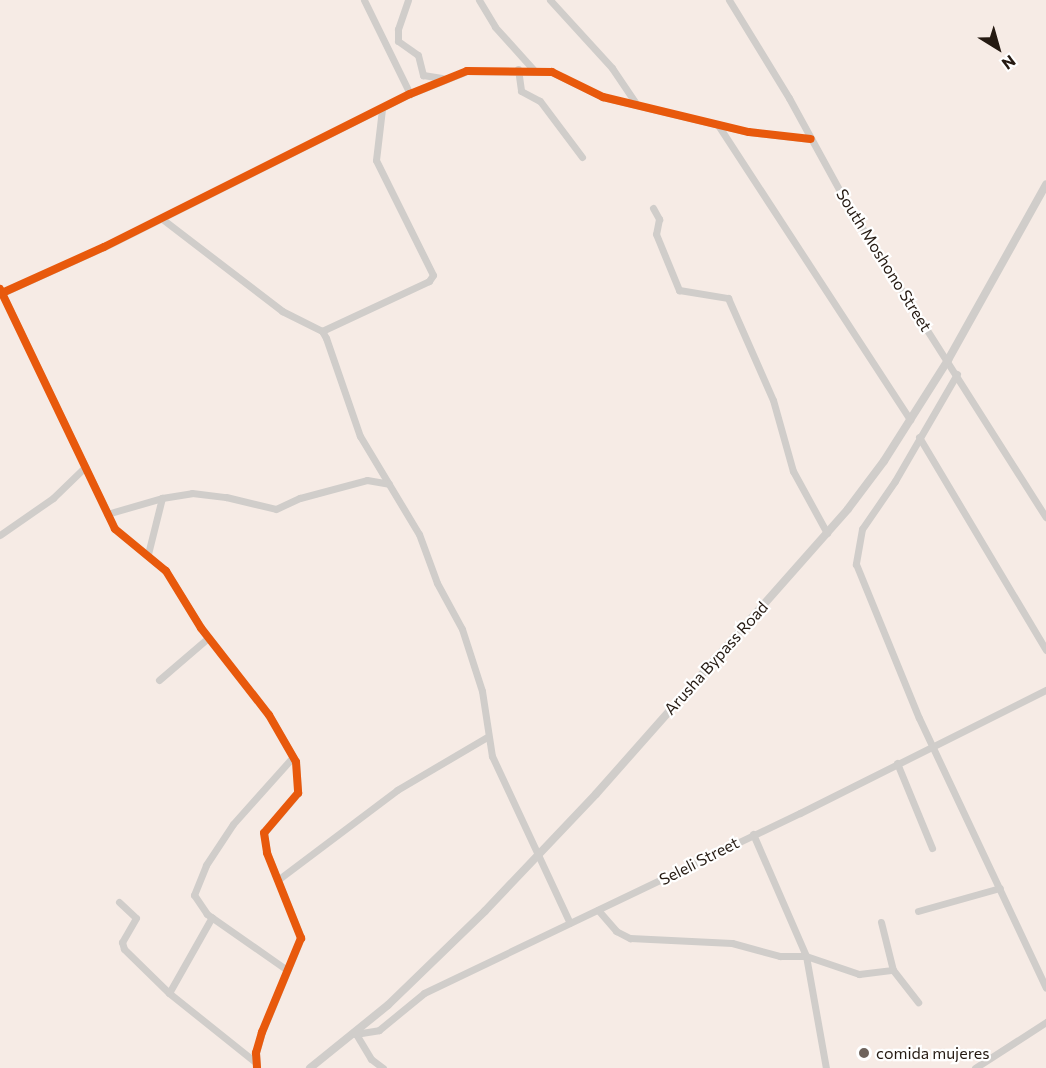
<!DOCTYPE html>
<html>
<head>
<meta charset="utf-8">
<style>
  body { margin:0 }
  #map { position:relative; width:1046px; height:1068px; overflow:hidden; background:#f6ebe5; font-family:Commissioner,sans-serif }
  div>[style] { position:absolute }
  .minor>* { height:7px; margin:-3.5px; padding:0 3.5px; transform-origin:3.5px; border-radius:3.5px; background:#d0cdca }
  .major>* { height:8px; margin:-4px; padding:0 4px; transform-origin:4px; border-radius:4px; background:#d0cdca }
  .cycleway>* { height:8px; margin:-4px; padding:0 4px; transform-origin:4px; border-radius:4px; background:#e8590c }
  .dots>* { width:16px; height:16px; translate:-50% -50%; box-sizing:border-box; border:3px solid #fff; border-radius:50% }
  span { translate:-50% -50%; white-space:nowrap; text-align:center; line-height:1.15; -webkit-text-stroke:4.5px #fff; paint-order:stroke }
  .street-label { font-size:16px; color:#251a12 }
  .poi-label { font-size:16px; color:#251a12 }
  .left { translate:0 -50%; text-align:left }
  .north { position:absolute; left:968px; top:18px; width:60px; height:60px; -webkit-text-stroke:4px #fff; paint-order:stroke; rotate:143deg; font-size:16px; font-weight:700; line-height:24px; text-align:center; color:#251a12 }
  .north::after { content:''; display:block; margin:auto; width:21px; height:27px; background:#251a12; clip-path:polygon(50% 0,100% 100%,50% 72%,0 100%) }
</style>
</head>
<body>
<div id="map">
  <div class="minor">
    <div style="left:364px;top:0;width:105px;rotate:63.9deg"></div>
    <div style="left:408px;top:0;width:31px;rotate:109deg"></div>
    <div style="left:398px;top:29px;width:12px;rotate:90deg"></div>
    <div style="left:398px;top:41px;width:24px;rotate:35deg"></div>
    <div style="left:418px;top:55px;width:21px;rotate:76deg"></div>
    <div style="left:423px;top:75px;width:19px;rotate:9deg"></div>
    <div style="left:479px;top:0;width:31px;rotate:59deg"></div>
    <div style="left:495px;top:27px;width:57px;rotate:47.9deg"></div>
    <div style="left:550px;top:0;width:92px;rotate:47.6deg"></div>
    <div style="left:612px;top:68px;width:41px;rotate:55.9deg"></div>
    <div style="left:729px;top:0;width:115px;rotate:58.5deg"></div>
    <div style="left:789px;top:98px;width:121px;rotate:61.3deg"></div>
    <div style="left:847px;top:204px;width:371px;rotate:57.6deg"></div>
    <div style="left:518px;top:69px;width:22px;rotate:82deg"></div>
    <div style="left:521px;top:91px;width:21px;rotate:28deg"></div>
    <div style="left:540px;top:101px;width:70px;rotate:53.1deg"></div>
    <div style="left:718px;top:125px;width:352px;rotate:56.9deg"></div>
    <div style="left:653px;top:208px;width:13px;rotate:61deg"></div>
    <div style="left:659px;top:219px;width:15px;rotate:101deg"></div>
    <div style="left:656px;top:234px;width:61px;rotate:67.7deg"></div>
    <div style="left:679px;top:290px;width:50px;rotate:9.3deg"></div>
    <div style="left:728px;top:298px;width:111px;rotate:66.2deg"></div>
    <div style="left:773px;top:400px;width:74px;rotate:74.3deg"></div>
    <div style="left:793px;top:471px;width:71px;rotate:61.3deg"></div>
    <div style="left:161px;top:218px;width:153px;rotate:37.5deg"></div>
    <div style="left:282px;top:311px;width:45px;rotate:26.6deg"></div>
    <div style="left:322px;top:331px;width:8px;rotate:60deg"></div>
    <div style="left:326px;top:338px;width:104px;rotate:70.9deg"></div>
    <div style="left:360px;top:436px;width:114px;rotate:59deg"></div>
    <div style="left:419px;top:534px;width:52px;rotate:69.8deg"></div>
    <div style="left:437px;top:583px;width:52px;rotate:61.5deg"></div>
    <div style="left:462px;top:629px;width:65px;rotate:72.1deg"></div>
    <div style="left:482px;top:691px;width:66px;rotate:81.3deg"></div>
    <div style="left:492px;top:756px;width:184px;rotate:65deg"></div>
    <div style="left:0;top:289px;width:266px;rotate:64.4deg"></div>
    <div style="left:115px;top:529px;width:66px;rotate:39.5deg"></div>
    <div style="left:166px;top:571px;width:67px;rotate:58.4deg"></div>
    <div style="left:201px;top:628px;width:110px;rotate:52deg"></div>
    <div style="left:269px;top:715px;width:54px;rotate:60.1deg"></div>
    <div style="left:296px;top:762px;width:31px;rotate:86deg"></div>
    <div style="left:298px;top:793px;width:52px;rotate:130.4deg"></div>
    <div style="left:264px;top:833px;width:20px;rotate:81deg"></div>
    <div style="left:267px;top:853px;width:92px;rotate:68.2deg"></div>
    <div style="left:301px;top:938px;width:102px;rotate:112.5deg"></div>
    <div style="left:262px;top:1032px;width:22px;rotate:106deg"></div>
    <div style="left:256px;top:1053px;width:15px;rotate:86deg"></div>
    <div style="left:2px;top:293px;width:112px;rotate:-24.3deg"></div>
    <div style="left:104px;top:247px;width:342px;rotate:-26.6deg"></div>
    <div style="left:410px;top:94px;width:61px;rotate:-22deg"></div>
    <div style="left:467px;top:71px;width:85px;rotate:0.7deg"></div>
    <div style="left:552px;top:72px;width:57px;rotate:26.1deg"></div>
    <div style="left:603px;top:97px;width:150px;rotate:13.5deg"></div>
    <div style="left:749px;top:132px;width:62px;rotate:6.4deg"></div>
    <div style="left:322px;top:331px;width:118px;rotate:-25deg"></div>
    <div style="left:429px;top:281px;width:7px;rotate:-56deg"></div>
    <div style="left:433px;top:275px;width:128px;rotate:-116.4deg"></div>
    <div style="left:376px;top:160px;width:51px;rotate:-83.3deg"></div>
    <div style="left:957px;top:374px;width:124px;rotate:120.1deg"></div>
    <div style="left:895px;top:481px;width:58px;rotate:124.5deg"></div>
    <div style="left:862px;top:529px;width:36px;rotate:100deg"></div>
    <div style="left:856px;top:564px;width:166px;rotate:67.8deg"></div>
    <div style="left:919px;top:718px;width:298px;rotate:64.8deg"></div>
    <div style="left:919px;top:437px;width:248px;rotate:59.2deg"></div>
    <div style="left:107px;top:514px;width:57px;rotate:-16.2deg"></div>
    <div style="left:162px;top:498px;width:30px;rotate:-9deg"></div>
    <div style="left:192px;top:493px;width:34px;rotate:7deg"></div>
    <div style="left:226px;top:497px;width:51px;rotate:13.5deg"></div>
    <div style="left:276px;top:509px;width:26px;rotate:-25deg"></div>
    <div style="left:300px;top:498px;width:69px;rotate:-15deg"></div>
    <div style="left:367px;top:480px;width:22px;rotate:10deg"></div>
    <div style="left:0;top:535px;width:65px;rotate:-34.9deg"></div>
    <div style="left:53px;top:498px;width:45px;rotate:-44.1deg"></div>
    <div style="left:148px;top:554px;width:58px;rotate:-76deg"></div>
    <div style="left:159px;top:680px;width:65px;rotate:-40.6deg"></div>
    <div style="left:897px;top:763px;width:92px;rotate:67.6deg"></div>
    <div style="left:753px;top:834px;width:133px;rotate:66.5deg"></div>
    <div style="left:806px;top:956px;width:114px;rotate:79.9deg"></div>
    <div style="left:279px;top:879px;width:148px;rotate:-37deg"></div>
    <div style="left:397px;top:790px;width:104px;rotate:-30.5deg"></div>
    <div style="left:119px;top:902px;width:23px;rotate:43deg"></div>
    <div style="left:136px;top:918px;width:28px;rotate:120deg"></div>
    <div style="left:122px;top:942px;width:7px;rotate:74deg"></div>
    <div style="left:124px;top:949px;width:63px;rotate:44.4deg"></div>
    <div style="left:169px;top:993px;width:110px;rotate:38.7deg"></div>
    <div style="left:598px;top:910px;width:28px;rotate:49deg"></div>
    <div style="left:616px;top:931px;width:16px;rotate:27deg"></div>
    <div style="left:630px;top:938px;width:102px;rotate:2.8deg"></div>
    <div style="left:732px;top:943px;width:50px;rotate:15.2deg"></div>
    <div style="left:780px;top:956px;width:26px"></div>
    <div style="left:806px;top:956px;width:56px;rotate:18.8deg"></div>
    <div style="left:859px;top:974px;width:34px;rotate:-7deg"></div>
    <div style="left:893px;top:970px;width:41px;rotate:52deg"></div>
    <div style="left:918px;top:911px;width:85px;rotate:-15.7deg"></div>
    <div style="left:881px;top:922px;width:49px;rotate:76deg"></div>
    <div style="left:287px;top:970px;width:98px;rotate:-145deg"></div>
    <div style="left:207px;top:914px;width:23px;rotate:-124deg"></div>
    <div style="left:194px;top:895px;width:32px;rotate:-68deg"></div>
    <div style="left:206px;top:865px;width:49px;rotate:-56.6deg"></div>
    <div style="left:233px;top:824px;width:90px;rotate:-48.2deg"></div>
    <div style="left:169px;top:993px;width:87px;rotate:-60.5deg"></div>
    <div style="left:355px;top:1034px;width:24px;rotate:-9deg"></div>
    <div style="left:379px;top:1030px;width:58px;rotate:-39.4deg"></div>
    <div style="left:424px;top:993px;width:417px;rotate:-25.6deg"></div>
    <div style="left:800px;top:813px;width:275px;rotate:-26.6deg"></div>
    <div style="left:356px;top:1034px;width:29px;rotate:59deg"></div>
    <div style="left:371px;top:1059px;width:15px;rotate:37deg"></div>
    <div style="left:975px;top:1068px;width:85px;rotate:-32.9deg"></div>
  </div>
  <div class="major">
    <div style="left:310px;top:1068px;width:100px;rotate:-38.9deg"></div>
    <div style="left:388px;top:1005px;width:135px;rotate:-44.1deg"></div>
    <div style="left:485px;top:911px;width:161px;rotate:-46.5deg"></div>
    <div style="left:596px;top:794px;width:380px;rotate:-48.5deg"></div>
    <div style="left:848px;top:509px;width:60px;rotate:-53.1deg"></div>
    <div style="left:884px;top:461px;width:120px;rotate:-57.6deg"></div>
    <div style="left:948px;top:360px;width:201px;rotate:-60.8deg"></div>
  </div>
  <div class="cycleway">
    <div style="left:0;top:289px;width:266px;rotate:64.4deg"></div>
    <div style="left:115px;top:529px;width:66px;rotate:39.5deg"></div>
    <div style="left:166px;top:571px;width:67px;rotate:58.4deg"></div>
    <div style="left:201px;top:628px;width:110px;rotate:52deg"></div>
    <div style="left:269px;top:715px;width:54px;rotate:60.1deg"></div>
    <div style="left:296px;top:762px;width:31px;rotate:86deg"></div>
    <div style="left:298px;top:793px;width:52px;rotate:130.4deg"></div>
    <div style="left:264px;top:833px;width:20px;rotate:81deg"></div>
    <div style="left:267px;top:853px;width:92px;rotate:68.2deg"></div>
    <div style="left:301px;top:938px;width:102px;rotate:112.5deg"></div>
    <div style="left:262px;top:1032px;width:22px;rotate:106deg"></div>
    <div style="left:256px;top:1053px;width:15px;rotate:86deg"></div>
    <div style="left:2px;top:293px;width:112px;rotate:-24.3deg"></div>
    <div style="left:104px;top:247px;width:342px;rotate:-26.6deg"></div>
    <div style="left:410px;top:94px;width:61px;rotate:-22deg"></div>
    <div style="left:467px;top:71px;width:85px;rotate:0.7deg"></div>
    <div style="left:552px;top:72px;width:57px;rotate:26.1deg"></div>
    <div style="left:603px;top:97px;width:150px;rotate:13.5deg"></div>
    <div style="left:749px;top:132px;width:62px;rotate:6.4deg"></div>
  </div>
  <div class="dots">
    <div style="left:864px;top:1053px;background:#6e635c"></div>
  </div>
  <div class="street-label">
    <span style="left:884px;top:260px;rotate:58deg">South Moshono Street</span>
    <span style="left:716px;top:658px;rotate:-48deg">Arusha Bypass Road</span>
    <span style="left:699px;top:861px;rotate:-27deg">Seleli Street</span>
  </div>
  <div class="poi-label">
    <span class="left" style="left:876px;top:1053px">comida mujeres</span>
  </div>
  <div class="north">N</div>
</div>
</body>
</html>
